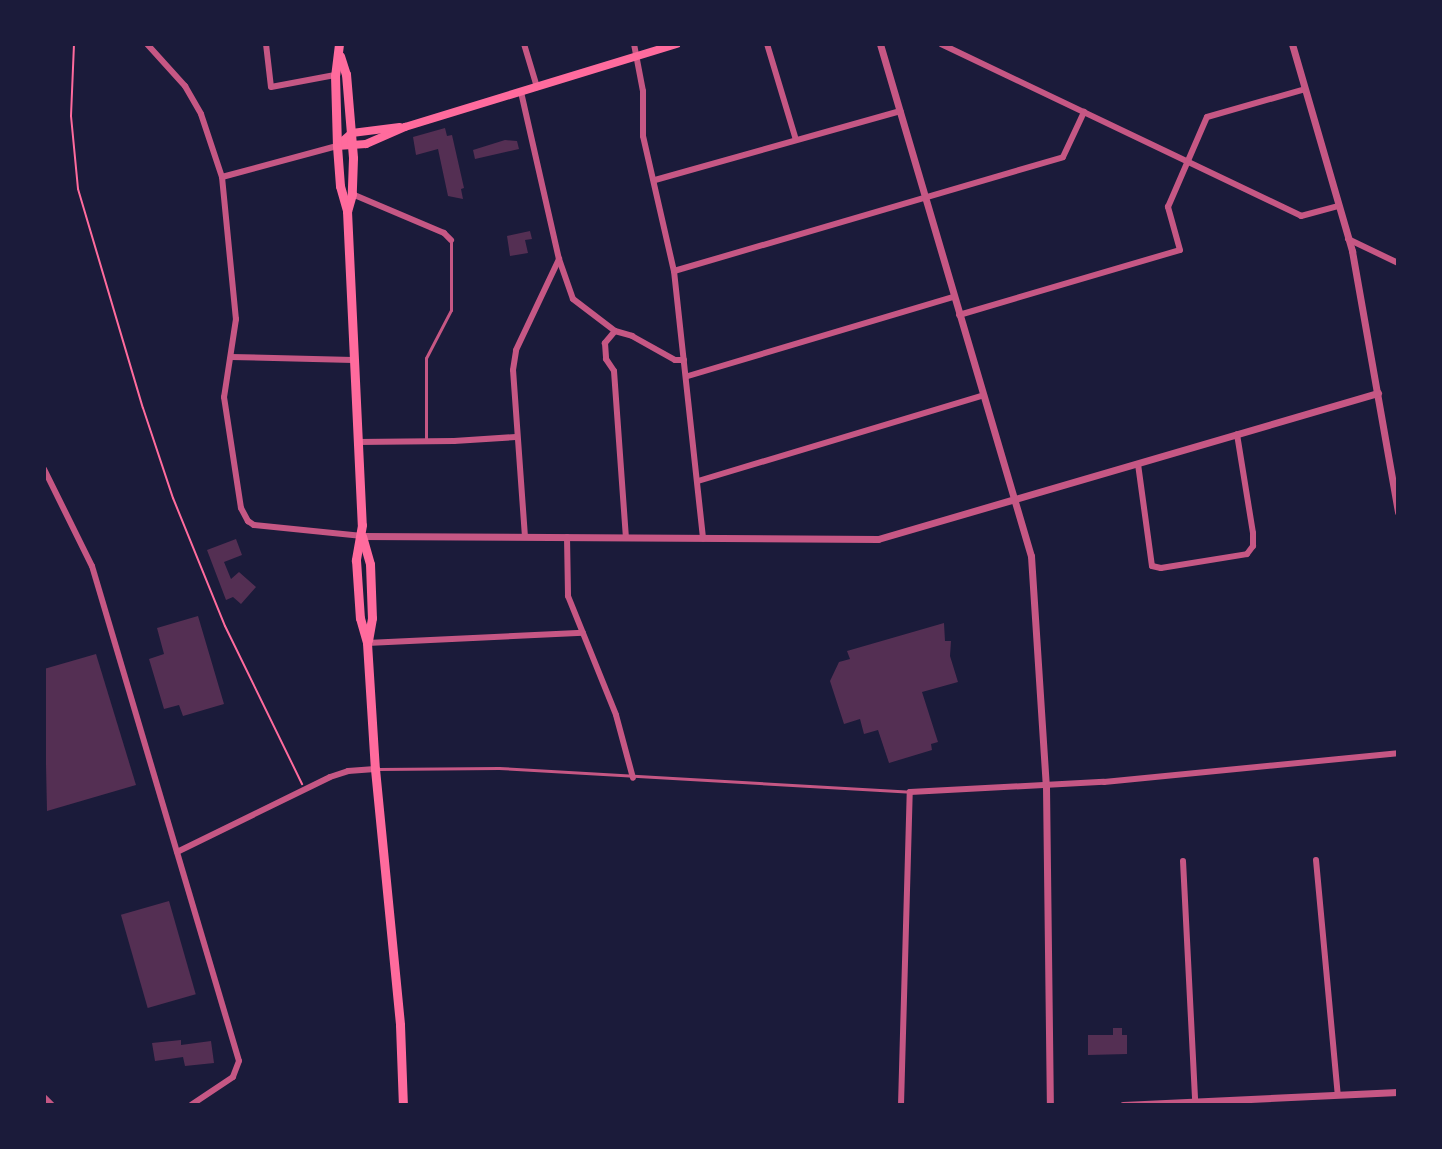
<!DOCTYPE html>
<html>
<head>
<meta charset="utf-8">
<style>
  body { margin:0 }
  #map { position:relative; width:1442px; height:1149px; overflow:hidden; background:#1b1b3a; font-family:"Roboto Condensed",sans-serif }
  div>[style] { position:absolute }
  .building>* { inset:0; background:#542f53; transform-origin:0 0 }
  .path>* { height:2px; margin:-1px; padding:0 1px; transform-origin:1px; border-radius:1px; background:#ff6b9d }
  .service>* { height:3px; margin:-1.5px; padding:0 1.5px; transform-origin:1.5px; border-radius:1.5px; background:#c65784 }
  .minor>* { height:6px; margin:-3px; padding:0 3px; transform-origin:3px; border-radius:3px; background:#c65784 }
  .tertiary>* { height:7px; margin:-3.5px; padding:0 3.5px; transform-origin:3.5px; border-radius:3.5px; background:#c65784 }
  .secondary>* { height:8px; margin:-4px; padding:0 4px; transform-origin:4px; border-radius:4px; background:#ff6b9d }
  .primary>* { height:9px; margin:-4.5px; padding:0 4.5px; transform-origin:4.5px; border-radius:4.5px; background:#ff6b9d }
  span { translate:-50% -50%; white-space:nowrap; text-align:center; line-height:1.15; -webkit-text-stroke:6px #1b1b3a; paint-order:stroke }
  .frame { position:absolute; inset:0; border:46px solid #1b1b3a; pointer-events:none }
</style>
</head>
<body>
<div id="map">
  <div class="building">
    <div style="clip-path:polygon(445px 128px,447px 136px,452px 135px,464px 188px,461px 189px,463px 199px,448px 196px,438px 149px,416px 155px,413px 137px)"></div>
    <div style="clip-path:polygon(505px 140px,517px 141px,519px 149px,475px 159px,473px 150px)"></div>
    <div style="clip-path:polygon(530px 231px,532px 239px,525px 240px,528px 253px,510px 256px,507px 236px)"></div>
    <div style="clip-path:polygon(236px 539px,242px 555px,224px 562px,231px 579px,239px 572px,256px 587px,241px 604px,233px 597px,226px 600px,207px 550px)"></div>
    <div style="clip-path:polygon(198px 616px,224px 704px,183px 716px,179px 705px,164px 709px,149px 659px,164px 654px,157px 628px)"></div>
    <div style="clip-path:polygon(944px 623px,945px 641px,951px 641px,950px 656px,958px 682px,922px 692px,938px 742px,931px 744px,932px 750px,889px 763px,878px 730px,864px 734px,860px 719px,844px 724px,830px 681px,839px 662px,850px 659px,847px 651px)"></div>
    <div style="clip-path:polygon(96px 654px,136px 785px,47px 811px,44px 669px)"></div>
    <div style="left:169px;top:901px;width:97px;height:50px;rotate:74deg"></div>
    <div style="clip-path:polygon(1113px 1028px,1122px 1028px,1122px 1035px,1127px 1035px,1127px 1054px,1088px 1055px,1088px 1035px,1113px 1035px)"></div>
    <div style="clip-path:polygon(181px 1040px,181px 1045px,211px 1041px,214px 1063px,185px 1066px,183px 1057px,155px 1061px,152px 1043px)"></div>
  </div>
  <div class="path">
    <div style="left:74px;top:44px;width:72px;rotate:92.4deg"></div>
    <div style="left:71px;top:116px;width:73px;rotate:84.5deg"></div>
    <div style="left:78px;top:189px;width:228px;rotate:73.5deg"></div>
    <div style="left:143px;top:408px;width:95px;rotate:71.6deg"></div>
    <div style="left:173px;top:498px;width:138px;rotate:67.9deg"></div>
    <div style="left:225px;top:626px;width:176px;rotate:64deg"></div>
  </div>
  <div class="service">
    <div style="left:426px;top:442px;width:84px;rotate:-90deg"></div>
    <div style="left:426px;top:358px;width:54px;rotate:-62.5deg"></div>
    <div style="left:451px;top:310px;width:70px;rotate:-90deg"></div>
    <div style="left:378px;top:769px;width:121px;rotate:-0.5deg"></div>
    <div style="left:499px;top:768px;width:412px;rotate:3.3deg"></div>
  </div>
  <div class="minor">
    <div style="left:147px;top:44px;width:57px;rotate:47.9deg"></div>
    <div style="left:185px;top:86px;width:32px;rotate:60deg"></div>
    <div style="left:201px;top:114px;width:66px;rotate:71.6deg"></div>
    <div style="left:222px;top:177px;width:143px;rotate:84.4deg"></div>
    <div style="left:236px;top:319px;width:79px;rotate:98.7deg"></div>
    <div style="left:224px;top:397px;width:112px;rotate:81.3deg"></div>
    <div style="left:241px;top:508px;width:15px;rotate:62deg"></div>
    <div style="left:248px;top:521px;width:7px;rotate:34deg"></div>
    <div style="left:254px;top:525px;width:109px;rotate:5.8deg"></div>
    <div style="left:266px;top:44px;width:43px;rotate:83.4deg"></div>
    <div style="left:271px;top:87px;width:65px;rotate:-10.6deg"></div>
    <div style="left:524px;top:44px;width:45px;rotate:73.2deg"></div>
    <div style="left:634px;top:44px;width:48px;rotate:79.2deg"></div>
    <div style="left:643px;top:91px;width:45px;rotate:90deg"></div>
    <div style="left:643px;top:136px;width:139px;rotate:77.1deg"></div>
    <div style="left:674px;top:271px;width:269px;rotate:83.8deg"></div>
    <div style="left:767px;top:44px;width:100px;rotate:73.2deg"></div>
    <div style="left:941px;top:44px;width:399px;rotate:25.5deg"></div>
    <div style="left:1301px;top:216px;width:39px;rotate:-15deg"></div>
    <div style="left:521px;top:92px;width:171px;rotate:77.2deg"></div>
    <div style="left:559px;top:259px;width:42px;rotate:70.7deg"></div>
    <div style="left:573px;top:299px;width:53px;rotate:37.3deg"></div>
    <div style="left:615px;top:331px;width:18px;rotate:16deg"></div>
    <div style="left:632px;top:336px;width:49px;rotate:29.2deg"></div>
    <div style="left:675px;top:360px;width:9px"></div>
    <div style="left:222px;top:177px;width:119px;rotate:-15.1deg"></div>
    <div style="left:655px;top:180px;width:255px;rotate:-15.7deg"></div>
    <div style="left:352px;top:194px;width:100px;rotate:23deg"></div>
    <div style="left:444px;top:233px;width:10px;rotate:45deg"></div>
    <div style="left:1348px;top:239px;width:55px;rotate:25.6deg"></div>
    <div style="left:674px;top:271px;width:405px;rotate:-16.3deg"></div>
    <div style="left:1063px;top:157px;width:50px;rotate:-65deg"></div>
    <div style="left:959px;top:315px;width:230px;rotate:-16.4deg"></div>
    <div style="left:1180px;top:250px;width:45px;rotate:-105.6deg"></div>
    <div style="left:1168px;top:207px;width:98px;rotate:-66.6deg"></div>
    <div style="left:1207px;top:117px;width:102px;rotate:-15.9deg"></div>
    <div style="left:615px;top:331px;width:16px;rotate:130deg"></div>
    <div style="left:605px;top:343px;width:16px;rotate:86deg"></div>
    <div style="left:606px;top:359px;width:14px;rotate:56deg"></div>
    <div style="left:614px;top:371px;width:167px;rotate:85.9deg"></div>
    <div style="left:231px;top:357px;width:122px;rotate:1.4deg"></div>
    <div style="left:688px;top:376px;width:277px;rotate:-16.6deg"></div>
    <div style="left:357px;top:442px;width:97px;rotate:-0.6deg"></div>
    <div style="left:454px;top:441px;width:62px;rotate:-3.7deg"></div>
    <div style="left:1138px;top:464px;width:103px;rotate:82.2deg"></div>
    <div style="left:1152px;top:566px;width:9px;rotate:13deg"></div>
    <div style="left:1161px;top:568px;width:87px;rotate:-9.2deg"></div>
    <div style="left:1247px;top:554px;width:10px;rotate:-53deg"></div>
    <div style="left:1253px;top:546px;width:13px;rotate:-90deg"></div>
    <div style="left:1253px;top:533px;width:100px;rotate:-99.2deg"></div>
    <div style="left:44px;top:469px;width:108px;rotate:63.7deg"></div>
    <div style="left:92px;top:566px;width:516px;rotate:73.46deg"></div>
    <div style="left:239px;top:1061px;width:17px;rotate:111deg"></div>
    <div style="left:233px;top:1077px;width:50px;rotate:146.3deg"></div>
    <div style="left:698px;top:481px;width:296px;rotate:-16.7deg"></div>
    <div style="left:525px;top:537px;width:167px;rotate:-94.1deg"></div>
    <div style="left:513px;top:370px;width:20px;rotate:-81deg"></div>
    <div style="left:516px;top:350px;width:101px;rotate:-64.7deg"></div>
    <div style="left:567px;top:537px;width:59px;rotate:89deg"></div>
    <div style="left:568px;top:596px;width:128px;rotate:68deg"></div>
    <div style="left:616px;top:715px;width:65px;rotate:74.9deg"></div>
    <div style="left:367px;top:643px;width:216px;rotate:-2.7deg"></div>
    <div style="left:177px;top:852px;width:170px;rotate:-26.1deg"></div>
    <div style="left:330px;top:777px;width:19px;rotate:-18deg"></div>
    <div style="left:348px;top:771px;width:27px;rotate:-4deg"></div>
    <div style="left:1316px;top:860px;width:236px;rotate:84.7deg"></div>
    <div style="left:1183px;top:861px;width:241px;rotate:87.1deg"></div>
    <div style="left:44px;top:1097px;width:11px;rotate:45deg"></div>
    <div style="left:901px;top:1105px;width:313px;rotate:-88.4deg"></div>
    <div style="left:910px;top:792px;width:194px;rotate:-3deg"></div>
    <div style="left:1104px;top:782px;width:295px;rotate:-5.6deg"></div>
  </div>
  <div class="tertiary">
    <div style="left:880px;top:44px;width:534px;rotate:73.57deg"></div>
    <div style="left:1031px;top:556px;width:231px;rotate:86.3deg"></div>
    <div style="left:1046px;top:787px;width:318px;rotate:89.3deg"></div>
    <div style="left:1292px;top:44px;width:216px;rotate:73.8deg"></div>
    <div style="left:1352px;top:251px;width:265px;rotate:80deg"></div>
    <div style="left:362px;top:536px;width:516px;rotate:0.33deg"></div>
    <div style="left:878px;top:539px;width:521px;rotate:-16.28deg"></div>
    <div style="left:1123px;top:1105px;width:275px;rotate:-2.7deg"></div>
  </div>
  <div class="secondary">
    <div style="left:337px;top:146px;width:29px;rotate:-4deg"></div>
    <div style="left:366px;top:144px;width:43px;rotate:-23.6deg"></div>
    <div style="left:405px;top:127px;width:284px;rotate:-17deg"></div>
    <div style="left:337px;top:146px;width:20px;rotate:-41deg"></div>
    <div style="left:352px;top:133px;width:48px;rotate:-7.1deg"></div>
  </div>
  <div class="primary">
    <div style="left:339px;top:44px;width:31px;rotate:97deg"></div>
    <div style="left:335px;top:75px;width:71px;rotate:88.4deg"></div>
    <div style="left:337px;top:146px;width:40px;rotate:85.7deg"></div>
    <div style="left:340px;top:186px;width:26px;rotate:74deg"></div>
    <div style="left:347px;top:211px;width:314px;rotate:87.3deg"></div>
    <div style="left:362px;top:525px;width:36px;rotate:100deg"></div>
    <div style="left:356px;top:560px;width:58px;rotate:86.1deg"></div>
    <div style="left:360px;top:618px;width:26px;rotate:74deg"></div>
    <div style="left:367px;top:643px;width:126px;rotate:86.4deg"></div>
    <div style="left:375px;top:769px;width:257px;rotate:84.4deg"></div>
    <div style="left:400px;top:1025px;width:80px;rotate:87.9deg"></div>
    <div style="left:340px;top:56px;width:19px;rotate:72deg"></div>
    <div style="left:346px;top:74px;width:84px;rotate:85.2deg"></div>
    <div style="left:353px;top:158px;width:36px;rotate:92deg"></div>
    <div style="left:352px;top:194px;width:18px;rotate:106deg"></div>
    <div style="left:362px;top:536px;width:29px;rotate:74deg"></div>
    <div style="left:370px;top:564px;width:54px;rotate:87.9deg"></div>
    <div style="left:372px;top:618px;width:22px;rotate:100deg"></div>
  </div>
  <div class="frame"></div>
</div>
</body>
</html>
